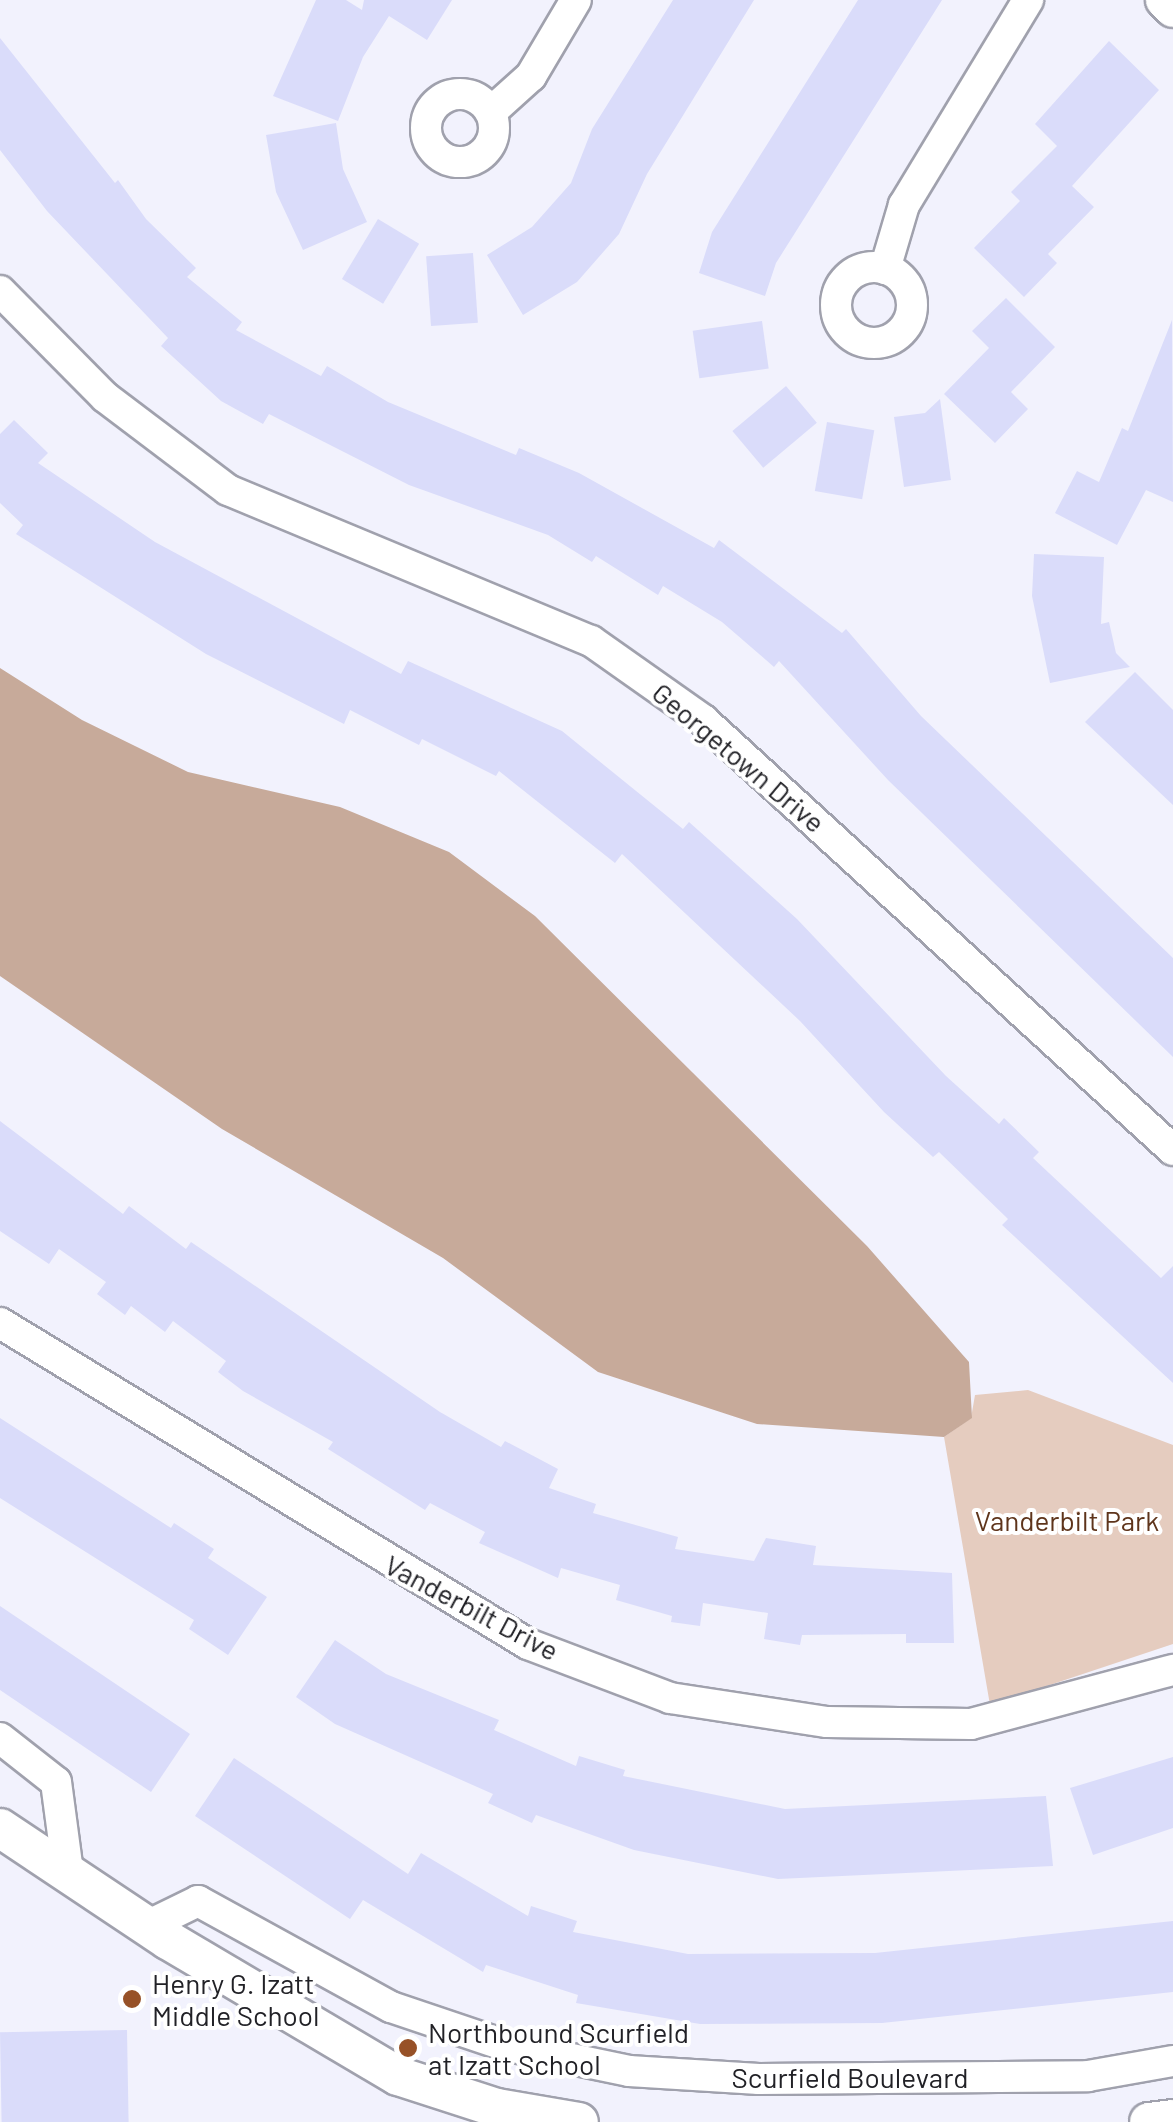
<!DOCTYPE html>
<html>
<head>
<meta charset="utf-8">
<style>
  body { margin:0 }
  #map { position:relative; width:1173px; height:2122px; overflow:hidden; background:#f2f2fd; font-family:Barlow,sans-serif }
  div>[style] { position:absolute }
  .green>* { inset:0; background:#e5ccbf }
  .water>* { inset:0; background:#c7aa9a }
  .building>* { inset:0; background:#dadcfa; transform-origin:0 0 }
  .roads { filter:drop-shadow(2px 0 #a0a1ad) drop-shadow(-2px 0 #a0a1ad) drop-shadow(0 2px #a0a1ad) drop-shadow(0 -2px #a0a1ad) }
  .minor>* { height:30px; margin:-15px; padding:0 15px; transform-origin:15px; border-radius:15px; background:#fff }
  .minor>.ring { margin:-15px; padding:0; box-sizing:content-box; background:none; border:30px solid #fff; border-radius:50% }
  .tertiary>* { height:38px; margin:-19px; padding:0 19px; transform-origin:19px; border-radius:19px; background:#fff }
  .dots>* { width:28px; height:28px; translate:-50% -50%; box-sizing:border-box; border:5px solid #fff; border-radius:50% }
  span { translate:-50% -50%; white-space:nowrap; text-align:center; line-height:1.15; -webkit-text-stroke:8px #fff; paint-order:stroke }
  .street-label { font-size:28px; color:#212126 }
  .park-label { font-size:28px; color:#5e341b }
  .poi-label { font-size:28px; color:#212126 }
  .left { translate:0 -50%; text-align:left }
</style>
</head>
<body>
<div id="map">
  <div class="green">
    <div style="clip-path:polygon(1028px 1390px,1173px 1445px,1173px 1644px,990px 1705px,944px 1437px,971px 1418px,975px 1395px)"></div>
  </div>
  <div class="water">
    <div style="clip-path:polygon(0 668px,82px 720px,188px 772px,340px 807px,449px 852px,535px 916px,867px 1246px,969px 1362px,972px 1418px,944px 1437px,757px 1424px,598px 1372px,443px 1258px,222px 1129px,0 976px)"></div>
  </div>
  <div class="building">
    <div style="clip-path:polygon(316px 0,346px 0,362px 10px,364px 0,452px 0,427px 40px,389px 16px,363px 57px,338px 121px,273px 96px)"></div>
    <div style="clip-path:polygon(673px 0,754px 0,647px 174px,619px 234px,577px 282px,523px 315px,487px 255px,532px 227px,571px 183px,592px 129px)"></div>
    <div style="clip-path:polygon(858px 0,942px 0,776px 263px,765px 296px,699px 273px,712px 232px)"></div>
    <div style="clip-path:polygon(0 38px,115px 183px,118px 180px,146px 219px,196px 268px,187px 277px,242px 322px,236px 330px,321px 376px,327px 366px,388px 402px,516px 455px,519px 448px,579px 473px,714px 548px,719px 540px,842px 633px,846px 629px,921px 716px,1173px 958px,1173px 1057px,888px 780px,779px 661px,774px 667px,722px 622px,663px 586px,658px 595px,596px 556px,592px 562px,548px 535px,409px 485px,269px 414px,263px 424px,221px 401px,161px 346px,168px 338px,47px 211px,0 150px)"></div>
    <div style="clip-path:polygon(1109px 41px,1159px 90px,1072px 186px,1094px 207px,1048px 254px,1057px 263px,1024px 297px,974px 248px,1020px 201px,1011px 192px,1057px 146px,1035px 124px)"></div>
    <div style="clip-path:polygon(336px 123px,343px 169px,367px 222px,303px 250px,276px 192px,266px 135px)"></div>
    <div style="left:378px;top:219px;width:48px;height:70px;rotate:31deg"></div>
    <div style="left:473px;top:253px;width:70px;height:47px;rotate:86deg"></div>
    <div style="clip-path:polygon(1006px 298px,1055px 347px,1011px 392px,1028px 409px,995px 443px,944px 394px,989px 348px,972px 331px)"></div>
    <div style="clip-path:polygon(1172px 320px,1173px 502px,1146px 490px,1117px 545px,1055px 513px,1077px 471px,1099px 482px,1122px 428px,1128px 431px)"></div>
    <div style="left:762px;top:321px;width:48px;height:70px;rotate:82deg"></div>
    <div style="left:786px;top:386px;width:48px;height:70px;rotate:50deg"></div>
    <div style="clip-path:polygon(940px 399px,951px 480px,904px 487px,894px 417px,925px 413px)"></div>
    <div style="clip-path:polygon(14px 420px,48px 453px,38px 463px,155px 542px,401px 674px,408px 661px,562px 731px,683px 829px,689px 822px,797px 919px,946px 1076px,999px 1124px,1004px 1118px,1039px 1152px,1033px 1158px,1161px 1278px,1173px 1266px,1173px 1383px,1002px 1225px,1008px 1219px,939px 1152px,933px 1157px,884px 1112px,800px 1021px,622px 854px,615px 863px,499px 771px,496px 776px,422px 739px,419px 745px,350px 710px,344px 724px,206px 654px,16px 534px,23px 525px,0 503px,0 434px)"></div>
    <div style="left:827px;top:422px;width:48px;height:70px;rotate:10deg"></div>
    <div style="clip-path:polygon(1034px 554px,1104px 557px,1101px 624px,1109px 622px,1116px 653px,1130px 667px,1050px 683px,1032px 596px)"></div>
    <div style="clip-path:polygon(1135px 672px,1173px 710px,1173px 805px,1085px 722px)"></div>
    <div style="clip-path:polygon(0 1121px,123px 1214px,129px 1206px,186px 1249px,191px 1242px,440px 1412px,501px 1447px,505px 1441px,558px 1469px,549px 1488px,596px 1504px,593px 1513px,678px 1537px,675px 1549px,754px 1561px,766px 1538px,816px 1546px,813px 1565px,952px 1573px,954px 1643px,906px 1643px,906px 1634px,802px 1635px,800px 1645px,764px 1639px,768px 1613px,703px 1603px,700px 1626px,671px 1622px,672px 1616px,616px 1600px,620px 1585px,561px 1568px,558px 1578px,479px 1543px,485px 1532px,430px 1503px,425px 1510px,328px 1449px,333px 1442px,243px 1391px,218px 1372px,226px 1361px,173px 1321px,165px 1332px,131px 1306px,125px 1315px,97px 1294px,106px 1282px,59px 1249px,49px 1264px,0 1231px)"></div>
    <div style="clip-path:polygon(0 1418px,171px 1528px,174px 1523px,214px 1549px,208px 1558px,267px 1597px,228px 1655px,189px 1629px,194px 1620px,0 1498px)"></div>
    <div style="clip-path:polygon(0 1606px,190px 1734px,151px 1792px,0 1690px)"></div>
    <div style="clip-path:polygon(335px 1640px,386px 1674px,499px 1720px,494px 1730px,576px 1766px,579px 1756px,625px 1770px,623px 1776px,785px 1809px,1046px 1796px,1053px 1866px,778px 1879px,634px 1850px,536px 1815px,532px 1823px,488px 1803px,493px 1794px,335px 1724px,296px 1697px)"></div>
    <div style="clip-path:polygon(1173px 1757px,1173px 1828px,1093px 1855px,1070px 1788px)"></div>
    <div style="clip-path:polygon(234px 1758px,408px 1874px,421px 1853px,528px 1916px,531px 1906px,577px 1921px,573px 1932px,688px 1954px,875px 1953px,1173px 1921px,1173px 1992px,882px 2023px,700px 2024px,576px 2003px,578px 1995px,486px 1965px,483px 1972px,363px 1900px,350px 1919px,195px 1816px)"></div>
    <div style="left:127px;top:2030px;width:92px;height:127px;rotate:89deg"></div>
  </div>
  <div class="roads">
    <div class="minor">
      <div class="ring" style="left:426px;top:94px;width:38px;height:38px"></div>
      <div style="left:491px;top:112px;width:54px;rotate:-42deg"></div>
      <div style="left:531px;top:76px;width:88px;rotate:-59.4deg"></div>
      <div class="ring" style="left:836px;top:267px;width:46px;height:46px"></div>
      <div style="left:885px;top:269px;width:67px;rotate:-73.5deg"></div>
      <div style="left:904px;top:205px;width:240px;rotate:-58.8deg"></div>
      <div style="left:0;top:291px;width:149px;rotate:45.3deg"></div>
      <div style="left:105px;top:397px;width:154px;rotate:37.1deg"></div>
      <div style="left:228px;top:490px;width:393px;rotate:22.6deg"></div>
      <div style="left:591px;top:641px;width:137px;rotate:35.2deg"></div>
      <div style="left:703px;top:720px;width:637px;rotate:42.46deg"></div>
      <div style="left:0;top:1323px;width:618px;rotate:31.3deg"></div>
      <div style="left:528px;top:1644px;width:152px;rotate:20.8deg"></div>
      <div style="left:670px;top:1698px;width:159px;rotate:8.7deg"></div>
      <div style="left:827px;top:1722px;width:144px;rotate:0.8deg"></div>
      <div style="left:971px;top:1724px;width:209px;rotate:-15deg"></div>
      <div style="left:0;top:1738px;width:71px;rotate:38.2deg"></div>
      <div style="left:56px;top:1782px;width:91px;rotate:82.4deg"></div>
      <div style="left:147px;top:1926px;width:57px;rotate:-26.1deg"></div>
      <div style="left:198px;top:1901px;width:220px;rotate:28.8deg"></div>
      <div style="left:391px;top:2007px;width:119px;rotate:18.6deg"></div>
      <div style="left:504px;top:2045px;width:128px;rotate:11.7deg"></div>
      <div style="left:629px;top:2071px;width:130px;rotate:3.5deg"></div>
      <div style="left:759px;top:2079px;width:329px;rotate:-0.5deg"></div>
      <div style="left:1088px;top:2076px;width:86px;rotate:-10deg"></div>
    </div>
    <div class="tertiary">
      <div style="left:1165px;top:0;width:11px;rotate:45deg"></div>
      <div style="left:0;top:1828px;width:202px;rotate:33.7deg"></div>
      <div style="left:168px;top:1940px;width:267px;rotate:30.6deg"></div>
      <div style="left:398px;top:2076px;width:104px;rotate:17.9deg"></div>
      <div style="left:497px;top:2108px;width:83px;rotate:9.7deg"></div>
      <div style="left:1149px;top:2122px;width:24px;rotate:-7deg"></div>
    </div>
  </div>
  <div class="dots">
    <div style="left:132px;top:1999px;background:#975127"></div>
    <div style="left:408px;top:2048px;background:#975127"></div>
  </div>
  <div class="street-label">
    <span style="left:739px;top:757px;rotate:40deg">Georgetown Drive</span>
    <span style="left:472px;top:1607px;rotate:28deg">Vanderbilt Drive</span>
    <span style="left:850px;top:2077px">Scurfield Boulevard</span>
  </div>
  <div class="park-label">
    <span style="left:1067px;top:1520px">Vanderbilt Park</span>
  </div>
  <div class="poi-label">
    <span class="left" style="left:152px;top:1999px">Henry G. Izatt<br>Middle School</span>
    <span class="left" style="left:428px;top:2048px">Northbound Scurfield<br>at Izatt School</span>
  </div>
</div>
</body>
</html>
